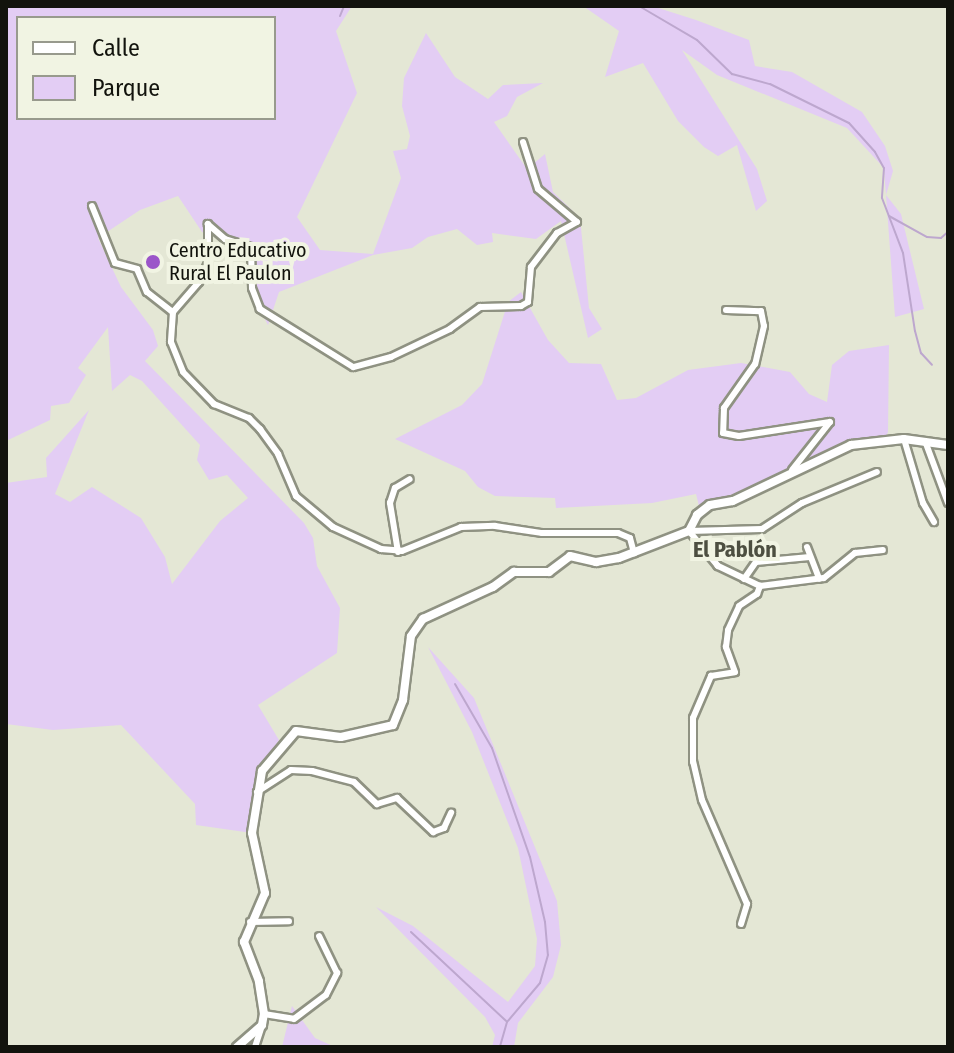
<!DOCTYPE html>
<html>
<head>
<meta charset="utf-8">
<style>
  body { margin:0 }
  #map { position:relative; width:954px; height:1053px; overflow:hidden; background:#e4e7d5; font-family:"Fira Sans Condensed",sans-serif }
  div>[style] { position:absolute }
  .green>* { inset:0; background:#e3cdf4 }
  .stream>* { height:2px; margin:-1px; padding:0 1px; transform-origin:1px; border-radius:1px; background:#bda7ce }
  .roads { filter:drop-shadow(2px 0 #8f9282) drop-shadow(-2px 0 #8f9282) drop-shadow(0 2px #8f9282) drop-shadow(0 -2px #8f9282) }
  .street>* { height:6px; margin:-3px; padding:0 3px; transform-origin:3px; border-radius:3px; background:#fff }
  .secondary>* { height:8px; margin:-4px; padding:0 4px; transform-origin:4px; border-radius:4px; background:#fff }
  .dots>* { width:22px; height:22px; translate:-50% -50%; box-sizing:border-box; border:4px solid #f1f4e3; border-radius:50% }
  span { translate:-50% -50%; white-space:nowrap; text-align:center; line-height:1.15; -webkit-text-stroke:8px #f1f4e3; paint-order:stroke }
  .poi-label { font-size:20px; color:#12130d }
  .left { translate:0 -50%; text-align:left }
  .neighbourhood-label { font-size:22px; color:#4d4f41; font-weight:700 }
  .frame { position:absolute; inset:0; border:8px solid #12130d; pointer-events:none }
  .legend { position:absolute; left:16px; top:16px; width:260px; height:104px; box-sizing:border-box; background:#f1f4e3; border:2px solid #989a8d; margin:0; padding:10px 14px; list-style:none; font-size:24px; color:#12130d }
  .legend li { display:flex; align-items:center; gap:16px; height:40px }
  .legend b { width:40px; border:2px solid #989a8d }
</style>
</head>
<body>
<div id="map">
  <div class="green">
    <div style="clip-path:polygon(evenodd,6px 6px,352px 6px,336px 31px,357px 93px,297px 217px,320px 250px,373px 254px,401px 178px,393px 151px,407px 149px,410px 136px,402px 106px,404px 78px,426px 33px,455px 77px,488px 99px,503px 85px,543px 83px,517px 97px,507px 116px,494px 122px,527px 169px,545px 154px,553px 192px,580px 218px,589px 308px,602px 329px,588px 338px,561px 221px,536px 239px,492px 233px,493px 242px,477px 245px,457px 229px,428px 237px,412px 248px,373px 255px,279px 292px,268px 325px,248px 287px,247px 247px,202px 232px,178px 196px,140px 210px,98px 238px,121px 287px,153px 330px,158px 346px,145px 361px,304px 523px,313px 538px,317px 566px,340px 608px,337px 653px,258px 705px,279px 740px,260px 770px,252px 833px,196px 825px,195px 804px,121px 725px,53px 730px,6px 724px,6px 483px,47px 477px,46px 458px,89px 410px,55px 494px,70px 502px,92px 487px,141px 518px,165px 557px,172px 584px,220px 521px,248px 498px,227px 475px,209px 480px,197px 460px,200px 445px,142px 381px,130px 375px,112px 391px,108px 327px,78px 368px,86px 375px,69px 403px,51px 406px,50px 420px,6px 441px,6px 6px,18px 18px,274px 18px,274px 118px,18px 118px,18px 18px)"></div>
    <div style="clip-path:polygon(583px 6px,652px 6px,696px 20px,749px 40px,755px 66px,792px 72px,862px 112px,885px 146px,893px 171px,886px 195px,901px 214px,924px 309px,895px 317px,884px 168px,847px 128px,717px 75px,682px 50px,757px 169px,767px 201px,756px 211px,737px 145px,718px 156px,704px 147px,678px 121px,643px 63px,605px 77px,619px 31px)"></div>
    <div style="clip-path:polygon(521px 292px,548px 340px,569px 363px,601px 364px,617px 400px,636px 398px,688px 370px,741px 363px,790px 372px,809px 394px,827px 402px,832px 365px,849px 351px,889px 345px,888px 432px,884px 441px,834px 454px,700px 510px,696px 494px,652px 503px,556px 508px,555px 498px,495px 496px,478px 487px,465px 471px,395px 439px,462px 405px,482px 384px,508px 302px)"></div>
    <div style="clip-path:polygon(428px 647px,474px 698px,557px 901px,561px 945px,553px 977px,518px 1023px,514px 1047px,492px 1047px,495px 1035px,485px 1017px,376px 907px,413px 926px,508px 1002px,535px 966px,537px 939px,518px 848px,472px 732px)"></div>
    <div style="clip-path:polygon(292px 1006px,315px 1038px,335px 1047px,282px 1047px)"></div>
  </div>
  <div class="stream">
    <div style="left:639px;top:6px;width:67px;rotate:30.4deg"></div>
    <div style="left:697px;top:40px;width:49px;rotate:44.2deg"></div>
    <div style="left:732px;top:74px;width:39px;rotate:15deg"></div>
    <div style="left:770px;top:84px;width:88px;rotate:26.3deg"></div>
    <div style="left:849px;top:123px;width:39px;rotate:48deg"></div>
    <div style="left:875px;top:152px;width:18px;rotate:61deg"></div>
    <div style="left:884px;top:168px;width:30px;rotate:94deg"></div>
    <div style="left:882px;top:198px;width:59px;rotate:69.1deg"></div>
    <div style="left:903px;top:253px;width:79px;rotate:81.3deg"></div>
    <div style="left:915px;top:331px;width:23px;rotate:75deg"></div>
    <div style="left:921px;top:353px;width:16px;rotate:47deg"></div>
    <div style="left:340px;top:16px;width:11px;rotate:-68deg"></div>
    <div style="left:889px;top:216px;width:43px;rotate:28.9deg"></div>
    <div style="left:927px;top:237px;width:14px;rotate:4deg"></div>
    <div style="left:941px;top:238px;width:9px;rotate:-41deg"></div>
    <div style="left:455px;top:684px;width:74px;rotate:60deg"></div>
    <div style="left:492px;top:748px;width:115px;rotate:70.8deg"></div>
    <div style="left:530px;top:857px;width:67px;rotate:77deg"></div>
    <div style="left:545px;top:922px;width:33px;rotate:85deg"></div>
    <div style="left:548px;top:955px;width:29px;rotate:106deg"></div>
    <div style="left:540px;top:983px;width:51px;rotate:130.2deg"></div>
    <div style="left:507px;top:1022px;width:26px;rotate:106deg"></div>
    <div style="left:411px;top:932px;width:130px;rotate:43.1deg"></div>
    <div style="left:297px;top:1047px;width:1px"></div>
  </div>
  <div class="roads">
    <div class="street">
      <div style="left:523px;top:142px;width:49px;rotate:72.3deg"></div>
      <div style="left:538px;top:189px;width:51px;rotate:40.2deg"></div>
      <div style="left:577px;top:222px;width:23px;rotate:151deg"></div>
      <div style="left:557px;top:233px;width:43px;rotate:127.4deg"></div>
      <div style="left:531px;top:267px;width:35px;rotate:95deg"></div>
      <div style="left:528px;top:302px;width:8px;rotate:150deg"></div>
      <div style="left:521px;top:306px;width:41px;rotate:178.6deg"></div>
      <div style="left:480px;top:307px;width:37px;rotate:144deg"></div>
      <div style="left:450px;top:329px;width:65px;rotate:154.6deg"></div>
      <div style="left:391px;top:357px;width:39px;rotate:165deg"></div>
      <div style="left:353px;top:367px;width:110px;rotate:-148.1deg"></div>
      <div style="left:260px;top:309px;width:22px;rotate:-111deg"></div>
      <div style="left:252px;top:288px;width:41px;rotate:-91.4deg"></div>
      <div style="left:251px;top:247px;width:27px;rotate:-163deg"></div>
      <div style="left:225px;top:239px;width:23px;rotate:-139deg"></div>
      <div style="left:208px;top:224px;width:39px;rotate:90deg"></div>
      <div style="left:208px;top:263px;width:21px;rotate:115deg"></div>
      <div style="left:199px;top:282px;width:40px;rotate:131deg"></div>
      <div style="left:173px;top:312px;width:30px;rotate:94deg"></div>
      <div style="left:171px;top:342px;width:32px;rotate:68deg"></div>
      <div style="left:183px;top:372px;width:45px;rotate:45.9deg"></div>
      <div style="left:214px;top:404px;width:38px;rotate:22deg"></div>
      <div style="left:249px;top:418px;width:16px;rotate:45deg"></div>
      <div style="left:260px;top:429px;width:31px;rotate:54deg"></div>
      <div style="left:278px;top:454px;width:46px;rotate:66.8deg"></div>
      <div style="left:296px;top:496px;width:48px;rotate:40deg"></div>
      <div style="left:333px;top:527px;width:53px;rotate:24.6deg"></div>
      <div style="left:381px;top:549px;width:21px;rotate:5deg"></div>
      <div style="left:402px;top:551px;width:64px;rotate:-22.1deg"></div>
      <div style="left:461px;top:527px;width:34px;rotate:-2deg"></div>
      <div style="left:495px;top:526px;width:48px;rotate:8.5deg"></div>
      <div style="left:542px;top:533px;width:76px"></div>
      <div style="left:618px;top:533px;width:13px;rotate:23deg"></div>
      <div style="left:630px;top:538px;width:16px;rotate:75deg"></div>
      <div style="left:92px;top:206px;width:61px;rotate:68deg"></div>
      <div style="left:115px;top:263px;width:23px;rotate:15deg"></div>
      <div style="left:137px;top:269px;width:25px;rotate:67deg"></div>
      <div style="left:147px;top:292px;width:33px;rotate:38deg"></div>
      <div style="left:726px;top:310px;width:35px;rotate:2deg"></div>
      <div style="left:761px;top:311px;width:15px;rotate:79deg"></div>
      <div style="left:764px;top:326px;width:39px;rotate:103deg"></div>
      <div style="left:755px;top:364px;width:54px;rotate:125.2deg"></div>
      <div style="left:724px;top:408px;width:25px;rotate:92deg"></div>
      <div style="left:723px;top:433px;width:16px;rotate:11deg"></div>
      <div style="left:739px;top:436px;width:92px;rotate:-8.7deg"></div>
      <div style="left:830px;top:422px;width:61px;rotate:128.4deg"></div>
      <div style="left:904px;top:439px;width:67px;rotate:73.5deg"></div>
      <div style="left:923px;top:503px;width:22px;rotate:60deg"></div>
      <div style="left:925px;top:441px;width:66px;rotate:69.6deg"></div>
      <div style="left:807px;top:547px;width:34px;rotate:69deg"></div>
      <div style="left:398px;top:552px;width:50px;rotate:-99.3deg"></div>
      <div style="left:390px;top:503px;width:16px;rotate:-72deg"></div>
      <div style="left:395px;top:488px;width:17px;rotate:-31deg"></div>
      <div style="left:744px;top:579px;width:21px;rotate:-55deg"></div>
      <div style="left:756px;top:562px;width:54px;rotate:-5.3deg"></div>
      <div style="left:760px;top:586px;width:64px;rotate:-7.1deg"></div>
      <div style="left:824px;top:578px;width:40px;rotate:-39deg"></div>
      <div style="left:855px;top:553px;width:28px;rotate:-6deg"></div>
      <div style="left:257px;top:792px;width:40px;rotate:-32.9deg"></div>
      <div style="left:291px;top:770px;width:21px;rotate:3deg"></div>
      <div style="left:312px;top:771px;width:43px;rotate:14.7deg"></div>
      <div style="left:354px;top:782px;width:32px;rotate:44deg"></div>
      <div style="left:377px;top:804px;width:21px;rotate:-17deg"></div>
      <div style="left:397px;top:798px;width:50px;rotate:43.4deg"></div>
      <div style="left:433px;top:832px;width:12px;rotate:-20deg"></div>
      <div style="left:444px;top:828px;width:17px;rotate:-65deg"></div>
      <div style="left:250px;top:922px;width:39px;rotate:-1deg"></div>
      <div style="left:741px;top:924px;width:21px;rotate:-73deg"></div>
      <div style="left:747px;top:904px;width:113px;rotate:-113.4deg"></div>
      <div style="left:702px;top:800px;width:39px;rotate:-103deg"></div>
      <div style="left:693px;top:762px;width:44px;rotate:-90deg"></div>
      <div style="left:693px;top:718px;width:46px;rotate:-66.8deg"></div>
      <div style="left:711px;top:676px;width:24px;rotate:-9deg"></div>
      <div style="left:735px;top:672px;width:27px;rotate:-110deg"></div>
      <div style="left:726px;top:647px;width:17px;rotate:-83deg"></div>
      <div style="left:728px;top:630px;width:26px;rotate:-65deg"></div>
      <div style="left:739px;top:606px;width:22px;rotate:-34deg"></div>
      <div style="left:757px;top:594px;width:9px;rotate:-69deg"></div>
      <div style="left:760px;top:586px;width:47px;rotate:-154.5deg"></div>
      <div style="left:718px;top:566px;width:45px;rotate:-129.6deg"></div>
      <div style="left:689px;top:531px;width:73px;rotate:-1.6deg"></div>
      <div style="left:762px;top:529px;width:48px;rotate:-33deg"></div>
      <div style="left:802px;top:503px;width:81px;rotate:-22.5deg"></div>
      <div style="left:264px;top:1014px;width:30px;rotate:9deg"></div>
      <div style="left:294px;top:1019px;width:40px;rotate:-37deg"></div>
      <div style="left:326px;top:995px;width:25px;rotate:-63deg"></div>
      <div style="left:337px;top:973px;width:41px;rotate:-115.9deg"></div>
      <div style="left:255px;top:1047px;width:20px;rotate:-72deg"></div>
    </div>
    <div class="secondary">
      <div style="left:237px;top:1047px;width:33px;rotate:-41deg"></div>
      <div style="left:262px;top:1025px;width:11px;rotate:-80deg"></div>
      <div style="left:264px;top:1014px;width:33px;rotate:-99deg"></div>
      <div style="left:259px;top:981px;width:42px;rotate:-111deg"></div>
      <div style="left:244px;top:942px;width:53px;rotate:-66.8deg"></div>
      <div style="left:265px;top:893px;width:61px;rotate:-102.2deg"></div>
      <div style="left:252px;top:833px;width:63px;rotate:-80.8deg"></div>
      <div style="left:262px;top:771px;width:52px;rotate:-49.6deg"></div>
      <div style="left:296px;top:731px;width:45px;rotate:7.6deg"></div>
      <div style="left:341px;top:737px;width:53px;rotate:-13deg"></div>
      <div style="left:393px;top:725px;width:27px;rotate:-68deg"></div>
      <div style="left:403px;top:700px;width:64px;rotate:-82.9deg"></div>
      <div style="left:411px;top:636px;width:21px;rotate:-55deg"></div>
      <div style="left:423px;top:619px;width:77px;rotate:-24.6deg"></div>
      <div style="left:493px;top:587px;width:26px;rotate:-36deg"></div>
      <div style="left:514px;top:572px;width:35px"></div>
      <div style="left:549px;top:572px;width:26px;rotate:-37deg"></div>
      <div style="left:570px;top:556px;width:27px;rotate:13deg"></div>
      <div style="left:596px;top:562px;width:23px;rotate:-10deg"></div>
      <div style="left:619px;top:558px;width:75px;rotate:-21.1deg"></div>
      <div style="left:689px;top:531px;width:18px;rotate:-63deg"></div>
      <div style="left:697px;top:515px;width:16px;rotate:-38deg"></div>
      <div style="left:710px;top:505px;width:23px;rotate:-10deg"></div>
      <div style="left:733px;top:501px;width:131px;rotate:-25.4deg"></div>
      <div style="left:851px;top:445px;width:53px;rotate:-6.5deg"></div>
      <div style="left:904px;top:439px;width:44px;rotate:7.8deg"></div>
    </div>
  </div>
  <div class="dots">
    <div style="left:153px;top:262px;background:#9b55c9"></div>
  </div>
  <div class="poi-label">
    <span class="left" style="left:169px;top:262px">Centro Educativo<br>Rural El Paulon</span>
  </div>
  <div class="neighbourhood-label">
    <span style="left:735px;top:550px">El Pablón</span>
  </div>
  <div class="frame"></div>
  <ul class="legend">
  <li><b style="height:10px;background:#fff"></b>Calle</li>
  <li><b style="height:22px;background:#e3cdf4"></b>Parque</li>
  </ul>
</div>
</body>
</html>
